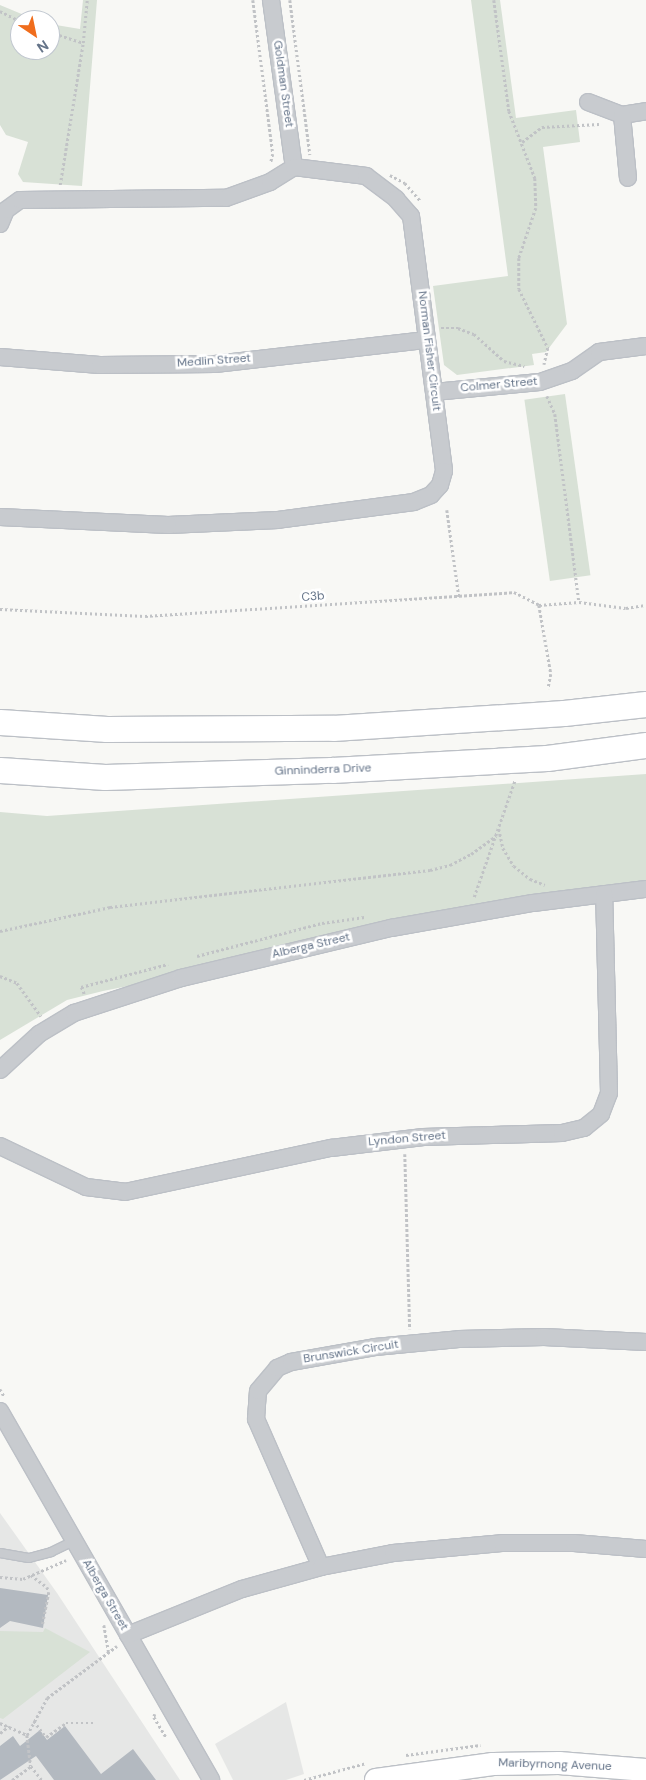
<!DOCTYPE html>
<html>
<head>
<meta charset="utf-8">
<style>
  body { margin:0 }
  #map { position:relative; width:646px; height:1780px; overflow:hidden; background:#f8f8f5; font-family:"DM Sans",sans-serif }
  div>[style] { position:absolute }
  .built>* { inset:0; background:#e6e7e6 }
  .green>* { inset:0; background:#d8e1d6; transform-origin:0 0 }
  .building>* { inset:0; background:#b3b9c0 }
  .path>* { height:2.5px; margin-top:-1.25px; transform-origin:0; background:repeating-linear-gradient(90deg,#c1c3c6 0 2.5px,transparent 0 5px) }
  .roads { filter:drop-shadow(1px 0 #bcc0c6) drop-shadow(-1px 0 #bcc0c6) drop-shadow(0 1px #bcc0c6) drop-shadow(0 -1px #bcc0c6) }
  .lane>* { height:8px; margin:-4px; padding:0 4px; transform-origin:4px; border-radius:4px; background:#c8cbcf }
  .street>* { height:16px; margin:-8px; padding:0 8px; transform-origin:8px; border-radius:8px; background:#c8cbcf }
  .secondary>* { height:22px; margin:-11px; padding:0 11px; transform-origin:11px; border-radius:11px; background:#fff }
  .primary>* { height:25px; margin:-12.5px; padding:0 12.5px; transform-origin:12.5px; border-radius:12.5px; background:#fff }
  span { translate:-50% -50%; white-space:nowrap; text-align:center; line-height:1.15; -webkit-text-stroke:5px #fff; paint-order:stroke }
  .street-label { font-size:12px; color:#657489 }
  .north { position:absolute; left:10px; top:10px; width:50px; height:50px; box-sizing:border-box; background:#fff; border:1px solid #c1c7d0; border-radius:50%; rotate:146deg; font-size:14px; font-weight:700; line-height:20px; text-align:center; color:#657489 }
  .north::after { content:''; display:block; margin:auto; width:18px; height:22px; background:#f06d1d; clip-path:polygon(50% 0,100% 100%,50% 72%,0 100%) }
</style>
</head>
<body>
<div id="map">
  <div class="built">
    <div style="clip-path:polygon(0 1513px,57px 1593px,180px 1780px,0 1780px)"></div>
    <div style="clip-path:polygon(286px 1702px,304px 1774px,286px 1780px,233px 1780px,215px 1744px)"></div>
  </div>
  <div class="green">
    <div style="clip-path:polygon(83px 0,97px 0,82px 186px,23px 182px,18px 174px,28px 142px,6px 135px,0 125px,0 5px,36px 20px,20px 20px,20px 50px,50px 50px,50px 24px,80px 29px)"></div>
    <div style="clip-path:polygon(471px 0,500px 0,516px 118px,576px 110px,580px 142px,543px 147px,567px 324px,546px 352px,532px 354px,534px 365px,457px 375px,444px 365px,433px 286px,508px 276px)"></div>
    <div style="left:565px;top:394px;width:183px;height:41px;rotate:82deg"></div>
    <div style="clip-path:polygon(646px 774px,646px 884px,103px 991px,67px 1000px,0 1040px,0 812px,47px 816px)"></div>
    <div style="clip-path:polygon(45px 1628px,90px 1652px,3px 1719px,0 1718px,0 1631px,43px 1632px)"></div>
  </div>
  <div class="building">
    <div style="clip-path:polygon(0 1588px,48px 1595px,43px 1628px,10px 1621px,0 1628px)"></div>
    <div style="clip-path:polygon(65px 1726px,101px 1774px,133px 1749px,156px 1780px,54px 1780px,36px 1756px,0 1780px,0 1746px,13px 1736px,20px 1746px,40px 1730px,47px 1740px)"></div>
  </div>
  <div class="path">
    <div style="left:253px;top:0;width:155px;rotate:82.6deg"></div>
    <div style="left:273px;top:154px;width:8px;rotate:104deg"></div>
    <div style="left:290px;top:0;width:156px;rotate:82.6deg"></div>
    <div style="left:494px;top:0;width:112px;rotate:82.3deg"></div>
    <div style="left:509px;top:111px;width:72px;rotate:68.8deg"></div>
    <div style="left:535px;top:178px;width:30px;rotate:88deg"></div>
    <div style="left:536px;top:208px;width:53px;rotate:108.8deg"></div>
    <div style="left:519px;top:258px;width:31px;rotate:90deg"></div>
    <div style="left:519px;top:289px;width:66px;rotate:63.8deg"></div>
    <div style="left:548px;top:348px;width:17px;rotate:103deg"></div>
    <div style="left:0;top:11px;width:22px;rotate:27deg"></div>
    <div style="left:50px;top:32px;width:35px;rotate:18deg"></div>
    <div style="left:83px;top:43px;width:43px;rotate:-84.7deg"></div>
    <div style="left:522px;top:142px;width:25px;rotate:-37deg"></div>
    <div style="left:542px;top:127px;width:57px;rotate:-3deg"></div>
    <div style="left:390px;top:175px;width:17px;rotate:28deg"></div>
    <div style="left:405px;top:183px;width:23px;rotate:49deg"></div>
    <div style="left:60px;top:185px;width:144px;rotate:-80.8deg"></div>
    <div style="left:441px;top:328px;width:17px"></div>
    <div style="left:458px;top:328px;width:17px;rotate:21deg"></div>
    <div style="left:474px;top:334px;width:40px;rotate:42deg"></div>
    <div style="left:504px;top:361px;width:21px;rotate:14deg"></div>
    <div style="left:547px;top:396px;width:20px;rotate:66deg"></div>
    <div style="left:555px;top:414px;width:190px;rotate:82.7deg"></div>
    <div style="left:447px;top:510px;width:88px;rotate:82.1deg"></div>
    <div style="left:539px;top:605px;width:40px;rotate:-4.3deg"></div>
    <div style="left:579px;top:602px;width:47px;rotate:7.3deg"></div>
    <div style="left:626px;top:608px;width:20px;rotate:-9deg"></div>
    <div style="left:0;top:609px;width:145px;rotate:2.8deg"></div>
    <div style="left:145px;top:616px;width:370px;rotate:-3.7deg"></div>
    <div style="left:514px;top:592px;width:28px;rotate:27deg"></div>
    <div style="left:539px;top:605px;width:70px;rotate:80.1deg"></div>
    <div style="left:551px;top:674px;width:15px;rotate:101deg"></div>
    <div style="left:499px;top:829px;width:19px;rotate:78deg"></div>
    <div style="left:503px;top:848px;width:21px;rotate:59deg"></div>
    <div style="left:514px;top:866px;width:21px;rotate:39deg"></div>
    <div style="left:530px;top:879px;width:16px;rotate:22deg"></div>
    <div style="left:474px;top:897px;width:124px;rotate:-70.7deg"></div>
    <div style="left:0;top:931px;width:113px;rotate:-12.3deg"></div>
    <div style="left:110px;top:907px;width:322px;rotate:-6.6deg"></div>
    <div style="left:430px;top:870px;width:21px;rotate:-14deg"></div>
    <div style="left:450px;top:865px;width:24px;rotate:-28deg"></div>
    <div style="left:471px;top:854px;width:31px;rotate:-36deg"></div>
    <div style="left:197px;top:956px;width:129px;rotate:-14.8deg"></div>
    <div style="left:322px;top:923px;width:43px;rotate:-7.9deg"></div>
    <div style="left:0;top:976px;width:18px;rotate:22deg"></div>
    <div style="left:17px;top:983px;width:41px;rotate:54deg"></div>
    <div style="left:84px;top:994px;width:8px;rotate:-113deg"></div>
    <div style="left:81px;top:987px;width:90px;rotate:-14.8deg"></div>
    <div style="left:405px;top:1154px;width:175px;rotate:88.4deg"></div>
    <div style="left:0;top:1389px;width:8px;rotate:60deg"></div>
    <div style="left:31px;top:1575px;width:20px;rotate:37deg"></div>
    <div style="left:47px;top:1587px;width:5px;rotate:68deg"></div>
    <div style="left:49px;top:1592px;width:33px;rotate:101deg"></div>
    <div style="left:0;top:1577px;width:23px;rotate:5deg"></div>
    <div style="left:23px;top:1579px;width:47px;rotate:-23.8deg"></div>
    <div style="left:104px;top:1625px;width:27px;rotate:80deg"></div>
    <div style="left:155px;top:1714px;width:3px;rotate:108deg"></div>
    <div style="left:154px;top:1717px;width:23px;rotate:59deg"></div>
    <div style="left:34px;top:1721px;width:20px;rotate:53deg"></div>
    <div style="left:46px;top:1737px;width:24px;rotate:-35deg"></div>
    <div style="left:66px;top:1723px;width:29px"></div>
    <div style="left:0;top:1723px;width:30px;rotate:24deg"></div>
    <div style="left:27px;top:1735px;width:42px;rotate:-61.6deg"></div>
    <div style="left:47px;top:1698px;width:87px;rotate:-36.6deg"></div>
    <div style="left:0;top:1733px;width:11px;rotate:-38deg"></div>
    <div style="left:27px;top:1735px;width:31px;rotate:83deg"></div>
    <div style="left:406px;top:1755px;width:75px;rotate:-7.7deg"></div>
    <div style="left:12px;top:1780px;width:24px;rotate:-36deg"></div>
    <div style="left:31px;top:1766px;width:18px;rotate:52deg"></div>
    <div style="left:304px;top:1780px;width:64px;rotate:-15.3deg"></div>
  </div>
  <div class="roads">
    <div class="lane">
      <div style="left:0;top:1553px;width:29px;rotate:10deg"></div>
      <div style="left:29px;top:1558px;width:23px;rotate:-15deg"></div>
      <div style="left:51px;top:1552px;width:25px;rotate:-26deg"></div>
    </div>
    <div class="street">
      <div style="left:271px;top:0;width:169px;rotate:82.2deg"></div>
      <div style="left:588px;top:102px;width:36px;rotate:21deg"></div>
      <div style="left:622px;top:115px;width:24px;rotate:-9deg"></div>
      <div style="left:622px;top:115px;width:63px;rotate:84.6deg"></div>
      <div style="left:0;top:224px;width:15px;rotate:-67deg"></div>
      <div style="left:6px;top:210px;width:17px;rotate:-36deg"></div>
      <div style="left:20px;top:200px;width:206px;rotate:-0.6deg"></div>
      <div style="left:226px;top:198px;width:47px;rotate:-20deg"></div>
      <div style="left:270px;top:182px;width:28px;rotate:-32deg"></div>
      <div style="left:294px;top:167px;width:73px;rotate:7.1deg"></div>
      <div style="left:366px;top:176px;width:38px;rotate:37deg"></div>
      <div style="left:396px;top:199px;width:23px;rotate:49deg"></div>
      <div style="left:411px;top:216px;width:257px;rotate:82.6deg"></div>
      <div style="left:444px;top:471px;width:15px;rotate:106deg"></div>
      <div style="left:440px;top:485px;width:13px;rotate:132deg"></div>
      <div style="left:431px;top:495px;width:18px;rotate:158deg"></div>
      <div style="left:414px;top:502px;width:137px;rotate:172.5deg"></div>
      <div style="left:278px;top:520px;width:110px;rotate:177.4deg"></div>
      <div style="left:168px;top:525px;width:168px;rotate:-177.3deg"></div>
      <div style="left:0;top:357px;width:100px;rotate:4.6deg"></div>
      <div style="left:100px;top:365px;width:115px;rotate:-0.5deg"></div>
      <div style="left:215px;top:364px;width:213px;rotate:-6.5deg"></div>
      <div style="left:434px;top:392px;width:106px;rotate:-5.4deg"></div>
      <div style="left:540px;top:382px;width:34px;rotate:-19deg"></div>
      <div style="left:572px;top:371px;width:33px;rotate:-35deg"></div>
      <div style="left:599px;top:352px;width:47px;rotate:-7.3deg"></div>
      <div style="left:0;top:1070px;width:53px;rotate:-42.7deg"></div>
      <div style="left:39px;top:1034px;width:41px;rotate:-31deg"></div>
      <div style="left:74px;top:1013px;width:113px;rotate:-18.1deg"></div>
      <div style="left:181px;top:978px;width:216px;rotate:-13.4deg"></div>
      <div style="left:391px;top:928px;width:144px;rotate:-10deg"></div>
      <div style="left:533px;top:903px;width:114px;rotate:-7.1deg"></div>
      <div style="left:0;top:1146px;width:95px;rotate:25.5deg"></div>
      <div style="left:86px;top:1187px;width:39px;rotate:7deg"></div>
      <div style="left:125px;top:1192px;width:211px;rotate:-12.1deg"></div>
      <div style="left:331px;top:1148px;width:93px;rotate:-6.8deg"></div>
      <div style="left:423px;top:1137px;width:139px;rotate:-1.6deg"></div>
      <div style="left:562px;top:1133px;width:23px;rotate:-13deg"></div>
      <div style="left:584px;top:1128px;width:22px;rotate:-39deg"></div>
      <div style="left:601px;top:1114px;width:22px;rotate:-69deg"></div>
      <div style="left:609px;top:1093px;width:199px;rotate:-91.4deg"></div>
      <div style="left:0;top:1411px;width:425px;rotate:60.2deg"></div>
      <div style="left:321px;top:1567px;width:162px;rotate:-113.7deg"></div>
      <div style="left:256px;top:1419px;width:28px;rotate:-86deg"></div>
      <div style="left:258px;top:1391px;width:30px;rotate:-50deg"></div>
      <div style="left:277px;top:1368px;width:15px;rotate:-23deg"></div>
      <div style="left:291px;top:1362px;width:85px;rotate:-10.1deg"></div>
      <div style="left:375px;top:1347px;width:84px;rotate:-5.4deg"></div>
      <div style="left:459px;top:1339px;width:85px;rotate:-1.3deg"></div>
      <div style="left:544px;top:1337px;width:102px;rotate:2.8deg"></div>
      <div style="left:128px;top:1635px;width:123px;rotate:-22deg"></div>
      <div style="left:242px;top:1589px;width:82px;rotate:-15.6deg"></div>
      <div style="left:321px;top:1567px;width:73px;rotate:-11deg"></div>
      <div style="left:393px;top:1553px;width:109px;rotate:-5.2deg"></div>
      <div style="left:502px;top:1543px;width:72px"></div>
      <div style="left:574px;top:1543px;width:72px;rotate:4.8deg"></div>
    </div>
    <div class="secondary">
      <div style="left:376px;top:1780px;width:118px;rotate:-7.8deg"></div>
      <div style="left:493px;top:1764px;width:66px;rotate:-0.9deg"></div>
      <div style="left:559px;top:1763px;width:87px;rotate:4.6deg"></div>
    </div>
    <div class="primary">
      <div style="left:0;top:722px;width:107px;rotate:3.7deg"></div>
      <div style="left:107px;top:729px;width:226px;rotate:-0.3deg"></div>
      <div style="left:333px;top:728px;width:231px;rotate:-3.7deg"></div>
      <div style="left:564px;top:713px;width:82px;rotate:-6.3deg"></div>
      <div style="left:0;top:770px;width:105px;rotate:3.8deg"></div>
      <div style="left:105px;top:777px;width:227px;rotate:-1.8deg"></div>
      <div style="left:332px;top:770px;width:215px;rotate:-3.2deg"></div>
      <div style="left:547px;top:758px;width:100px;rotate:-7.5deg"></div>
    </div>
  </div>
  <div class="street-label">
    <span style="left:283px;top:84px;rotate:82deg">Goldman Street</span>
    <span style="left:429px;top:351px;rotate:83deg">Norman Fisher Circuit</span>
    <span style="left:214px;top:361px;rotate:-4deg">Medlin Street</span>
    <span style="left:499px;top:385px;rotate:-5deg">Colmer Street</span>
    <span style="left:313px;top:597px;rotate:-4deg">C3b</span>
    <span style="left:323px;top:770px;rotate:-2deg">Ginninderra Drive</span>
    <span style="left:311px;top:946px;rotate:-13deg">Alberga Street</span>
    <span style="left:407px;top:1139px;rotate:-5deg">Lyndon Street</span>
    <span style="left:351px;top:1352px;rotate:-9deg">Brunswick Circuit</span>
    <span style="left:105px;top:1595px;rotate:60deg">Alberga Street</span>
    <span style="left:555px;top:1765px;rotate:2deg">Maribyrnong Avenue</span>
  </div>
  <div class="north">N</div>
</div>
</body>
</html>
